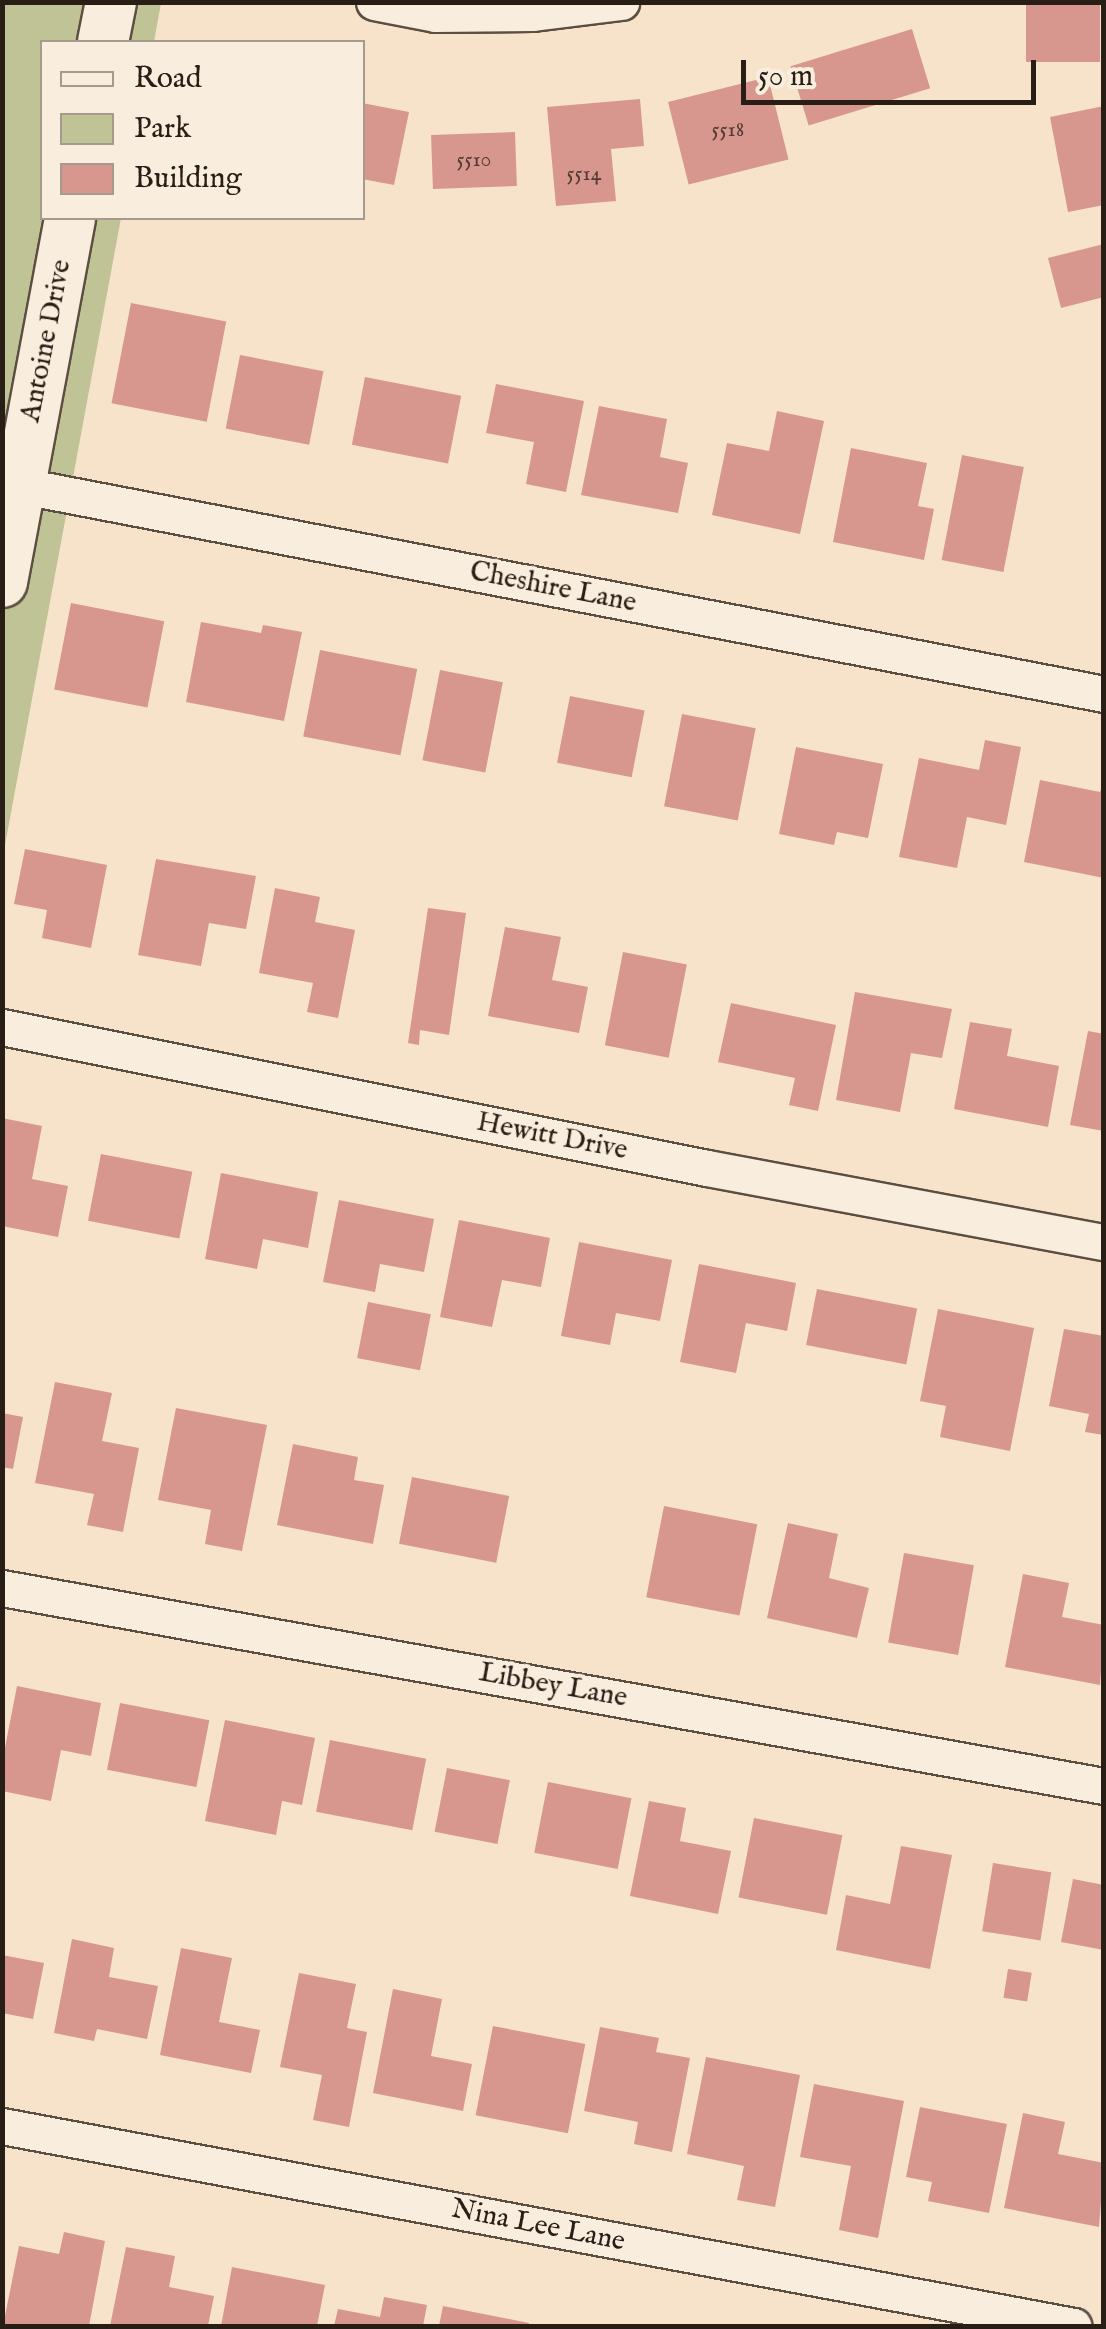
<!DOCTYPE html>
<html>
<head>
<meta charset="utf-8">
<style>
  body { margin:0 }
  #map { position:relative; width:1106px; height:2329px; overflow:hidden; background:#f6e3ca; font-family:"IM FELL English",serif }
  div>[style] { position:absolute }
  .green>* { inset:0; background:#bfc395 }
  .building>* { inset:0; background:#d7978e; transform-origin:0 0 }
  .roads { filter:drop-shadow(2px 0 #5c4f42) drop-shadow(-2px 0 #5c4f42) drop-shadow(0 2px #5c4f42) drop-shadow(0 -2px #5c4f42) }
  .minor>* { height:35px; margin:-17.5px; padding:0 17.5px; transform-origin:17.5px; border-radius:17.5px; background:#f9eddd }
  .secondary>* { height:50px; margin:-25px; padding:0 25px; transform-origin:25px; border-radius:25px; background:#f9eddd }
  span { translate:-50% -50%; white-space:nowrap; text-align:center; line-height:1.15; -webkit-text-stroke:8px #f9eddd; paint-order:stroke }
  .number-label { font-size:22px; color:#543c33 }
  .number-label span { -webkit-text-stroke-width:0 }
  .street-label { font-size:28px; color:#281e15 }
  .frame { position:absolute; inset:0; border:5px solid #281e15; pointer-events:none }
  .legend { position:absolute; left:40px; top:40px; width:325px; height:180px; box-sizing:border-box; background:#f9eddd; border:2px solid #a59a8d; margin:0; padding:12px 18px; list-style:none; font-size:30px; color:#281e15 }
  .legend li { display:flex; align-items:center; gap:20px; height:50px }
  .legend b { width:50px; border:2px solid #a59a8d }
  .scale { position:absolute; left:741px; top:60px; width:295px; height:45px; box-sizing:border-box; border:5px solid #281e15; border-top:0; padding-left:12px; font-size:30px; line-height:35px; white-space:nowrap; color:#281e15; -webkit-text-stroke:8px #f9eddd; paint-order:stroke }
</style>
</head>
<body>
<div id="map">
  <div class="green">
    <div style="clip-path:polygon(3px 3px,161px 3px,154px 42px,42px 42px,42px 218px,121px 218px,3px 856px)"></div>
  </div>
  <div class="building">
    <div style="left:1026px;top:2px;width:74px;height:60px"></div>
    <div style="left:912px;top:29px;width:62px;height:127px;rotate:73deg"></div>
    <div style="left:768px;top:77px;width:85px;height:103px;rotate:76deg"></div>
    <div style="clip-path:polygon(640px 99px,644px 146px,611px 149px,616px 201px,556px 206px,547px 107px)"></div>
    <div style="clip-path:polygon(362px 103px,409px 112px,394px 185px,362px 179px)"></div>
    <div style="clip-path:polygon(1104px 106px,1104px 205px,1068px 212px,1050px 117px)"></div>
    <div style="left:515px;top:132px;width:54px;height:84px;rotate:88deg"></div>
    <div style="clip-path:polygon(1104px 244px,1104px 297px,1061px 308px,1048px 258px)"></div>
    <div style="left:131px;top:303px;width:97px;height:102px;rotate:11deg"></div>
    <div style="left:240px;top:355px;width:85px;height:75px;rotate:11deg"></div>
    <div style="left:365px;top:377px;width:98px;height:69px;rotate:11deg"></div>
    <div style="clip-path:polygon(496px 384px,584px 401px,566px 492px,526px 484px,534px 442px,486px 433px)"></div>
    <div style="clip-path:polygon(599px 406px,667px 419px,660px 457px,688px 463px,678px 513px,581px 495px)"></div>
    <div style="clip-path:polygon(777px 411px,824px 421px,800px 534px,712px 515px,727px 443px,769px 451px)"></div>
    <div style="clip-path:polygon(851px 448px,927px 463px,918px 506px,934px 509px,924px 560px,833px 542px)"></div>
    <div style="left:962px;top:455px;width:63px;height:107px;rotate:11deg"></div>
    <div style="left:71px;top:603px;width:95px;height:88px;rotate:11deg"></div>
    <div style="clip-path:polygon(201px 622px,261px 633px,263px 625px,302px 632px,284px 721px,186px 702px)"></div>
    <div style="left:320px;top:650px;width:99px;height:88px;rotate:11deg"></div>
    <div style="left:440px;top:670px;width:64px;height:92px;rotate:11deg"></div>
    <div style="left:570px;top:696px;width:76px;height:68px;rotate:11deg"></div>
    <div style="left:682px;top:714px;width:75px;height:94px;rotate:11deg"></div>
    <div style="clip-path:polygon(985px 740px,1021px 747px,1006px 825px,967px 817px,957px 868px,899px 857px,919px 758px,979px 770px)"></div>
    <div style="clip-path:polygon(796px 747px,883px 764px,868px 838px,837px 832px,834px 845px,779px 834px)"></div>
    <div style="clip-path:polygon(1040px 780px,1100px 792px,1104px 781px,1104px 878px,1024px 862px)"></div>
    <div style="clip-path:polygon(25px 849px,107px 865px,91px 948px,42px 938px,47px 910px,14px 904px)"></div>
    <div style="clip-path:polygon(156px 859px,256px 876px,246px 929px,209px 923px,201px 966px,138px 955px)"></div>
    <div style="clip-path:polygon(275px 888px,320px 897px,315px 922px,355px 930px,338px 1018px,307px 1012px,313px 983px,259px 973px)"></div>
    <div style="clip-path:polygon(428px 908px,466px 913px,449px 1035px,420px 1030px,419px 1045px,408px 1043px)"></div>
    <div style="clip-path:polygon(505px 927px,561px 937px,552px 980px,588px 987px,579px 1033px,488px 1016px)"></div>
    <div style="left:623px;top:952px;width:65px;height:95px;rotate:11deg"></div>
    <div style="clip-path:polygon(855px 992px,952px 1009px,942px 1058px,911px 1053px,900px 1112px,836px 1100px)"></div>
    <div style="clip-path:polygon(731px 1003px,836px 1025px,818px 1111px,789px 1105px,795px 1078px,718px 1062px)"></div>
    <div style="clip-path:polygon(970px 1022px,1012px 1029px,1007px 1056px,1059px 1066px,1048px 1127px,954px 1109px)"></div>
    <div style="clip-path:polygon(1088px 1031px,1104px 1034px,1104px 1131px,1070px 1125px)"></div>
    <div style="clip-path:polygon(2px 1118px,42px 1126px,32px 1179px,68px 1186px,58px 1237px,2px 1226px)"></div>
    <div style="left:101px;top:1154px;width:93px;height:68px;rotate:11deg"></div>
    <div style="clip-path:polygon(221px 1173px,318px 1192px,308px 1248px,263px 1239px,257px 1269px,205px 1259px)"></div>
    <div style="clip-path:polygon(339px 1200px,434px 1219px,424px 1272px,380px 1264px,375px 1292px,323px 1282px)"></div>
    <div style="clip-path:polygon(459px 1220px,550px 1238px,541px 1287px,502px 1280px,492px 1327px,440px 1317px)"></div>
    <div style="clip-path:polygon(579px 1242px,672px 1260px,660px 1321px,616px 1313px,610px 1345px,561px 1336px)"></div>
    <div style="clip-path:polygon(699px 1264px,796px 1283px,787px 1331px,746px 1323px,736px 1373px,680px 1362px)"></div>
    <div style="left:817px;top:1289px;width:102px;height:57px;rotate:11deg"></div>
    <div style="left:368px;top:1302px;width:64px;height:57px;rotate:11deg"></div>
    <div style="clip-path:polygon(938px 1309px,1034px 1328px,1010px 1451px,940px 1437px,946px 1406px,920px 1401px)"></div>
    <div style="clip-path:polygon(1064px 1329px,1104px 1336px,1104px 1435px,1085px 1432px,1089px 1414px,1049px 1406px)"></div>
    <div style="clip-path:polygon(55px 1382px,112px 1393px,102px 1441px,139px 1448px,123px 1532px,87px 1525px,94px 1494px,35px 1483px)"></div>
    <div style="clip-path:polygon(176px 1408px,267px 1425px,242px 1551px,205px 1544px,211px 1510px,158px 1500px)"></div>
    <div style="clip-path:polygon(2px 1413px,23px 1417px,13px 1469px,2px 1467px)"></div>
    <div style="clip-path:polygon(293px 1444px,358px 1457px,354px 1480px,384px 1485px,373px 1544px,277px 1525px)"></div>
    <div style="left:412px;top:1477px;width:99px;height:68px;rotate:11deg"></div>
    <div style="left:664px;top:1506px;width:95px;height:93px;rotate:11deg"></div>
    <div style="clip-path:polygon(788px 1523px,838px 1534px,829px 1578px,869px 1588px,857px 1638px,767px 1618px)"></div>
    <div style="left:904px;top:1553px;width:71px;height:91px;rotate:10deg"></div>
    <div style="clip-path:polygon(1023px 1574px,1069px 1583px,1062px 1617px,1104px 1625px,1100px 1685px,1005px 1667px)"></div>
    <div style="clip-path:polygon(17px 1686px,101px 1703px,91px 1756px,61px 1750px,51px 1801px,2px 1791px,2px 1763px)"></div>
    <div style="left:120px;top:1703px;width:91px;height:68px;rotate:11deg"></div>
    <div style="clip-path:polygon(225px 1720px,315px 1738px,302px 1805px,282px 1801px,276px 1835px,205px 1821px)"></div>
    <div style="left:330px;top:1740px;width:98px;height:73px;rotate:11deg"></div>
    <div style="left:447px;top:1768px;width:64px;height:65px;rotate:11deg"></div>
    <div style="left:548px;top:1782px;width:85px;height:72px;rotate:11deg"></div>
    <div style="clip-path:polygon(649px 1801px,686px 1808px,680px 1841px,731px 1851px,718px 1914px,630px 1896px)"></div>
    <div style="left:754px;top:1818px;width:90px;height:81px;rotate:11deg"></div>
    <div style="clip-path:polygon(901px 1846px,952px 1855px,930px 1969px,836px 1950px,846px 1895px,890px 1904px)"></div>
    <div style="left:993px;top:1863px;width:59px;height:69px;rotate:9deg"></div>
    <div style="clip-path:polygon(1073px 1879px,1104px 1885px,1104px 1950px,1061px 1942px)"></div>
    <div style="clip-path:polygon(72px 1939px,114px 1948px,109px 1977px,158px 1986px,147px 2039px,97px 2029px,94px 2041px,54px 2033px)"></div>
    <div style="clip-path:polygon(181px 1948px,232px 1958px,219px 2022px,260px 2030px,251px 2073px,160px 2055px)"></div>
    <div style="clip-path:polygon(2px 1955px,44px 1963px,33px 2019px,2px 2013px)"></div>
    <div style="left:1008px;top:1969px;width:24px;height:29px;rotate:9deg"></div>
    <div style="clip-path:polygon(299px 1973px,356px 1984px,347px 2028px,367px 2032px,349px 2127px,313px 2120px,322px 2075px,280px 2067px)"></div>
    <div style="clip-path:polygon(393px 1989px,442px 1999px,431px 2056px,472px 2064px,463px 2111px,373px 2093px)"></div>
    <div style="left:493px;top:2026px;width:94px;height:91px;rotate:11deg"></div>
    <div style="clip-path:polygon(600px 2027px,659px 2038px,656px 2052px,690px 2058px,672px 2152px,634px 2144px,638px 2122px,584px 2111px)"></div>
    <div style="clip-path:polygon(706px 2057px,800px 2075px,775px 2207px,737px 2200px,744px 2166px,687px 2154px)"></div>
    <div style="clip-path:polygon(814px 2084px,904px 2101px,878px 2238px,839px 2230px,851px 2166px,800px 2157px)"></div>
    <div style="clip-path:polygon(920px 2107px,1007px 2124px,989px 2213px,928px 2201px,932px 2182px,906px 2177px)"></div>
    <div style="clip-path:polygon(1023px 2113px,1065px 2122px,1058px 2154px,1104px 2163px,1099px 2227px,1004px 2208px)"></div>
    <div style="clip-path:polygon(64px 2232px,105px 2241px,89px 2326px,3px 2326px,19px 2246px,59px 2254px)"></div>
    <div style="clip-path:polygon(126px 2247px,175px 2256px,169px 2287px,214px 2296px,208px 2326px,110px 2326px)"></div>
    <div style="clip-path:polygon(232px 2267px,325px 2285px,317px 2326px,221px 2326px)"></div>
    <div style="clip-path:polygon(384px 2297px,427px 2305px,423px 2326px,334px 2326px,338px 2309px,380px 2317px)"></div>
    <div style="clip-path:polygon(443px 2306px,529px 2323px,528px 2326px,439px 2326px)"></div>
  </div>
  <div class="roads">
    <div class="minor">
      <div style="left:374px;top:2px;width:62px;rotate:11.1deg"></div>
      <div style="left:435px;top:14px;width:98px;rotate:-0.6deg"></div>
      <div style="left:533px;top:13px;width:89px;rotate:-7.1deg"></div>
      <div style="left:2px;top:482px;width:1122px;rotate:10.89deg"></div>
      <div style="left:2px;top:1027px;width:719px;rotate:11.31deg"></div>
      <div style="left:707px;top:1168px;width:404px;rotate:10.6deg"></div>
      <div style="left:2px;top:1588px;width:1120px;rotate:10.19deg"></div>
      <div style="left:2px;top:2126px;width:1090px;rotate:10.57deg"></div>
    </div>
    <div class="secondary">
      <div style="left:103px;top:42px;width:41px;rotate:-78.7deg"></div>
      <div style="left:2px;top:582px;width:370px;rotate:-79.4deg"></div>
    </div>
  </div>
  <div class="number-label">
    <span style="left:728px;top:131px">5518</span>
    <span style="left:474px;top:161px">5510</span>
    <span style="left:584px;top:175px">5514</span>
  </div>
  <div class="street-label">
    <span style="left:47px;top:341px;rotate:-79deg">Antoine Drive</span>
    <span style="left:553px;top:588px;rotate:11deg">Cheshire Lane</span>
    <span style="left:552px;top:1137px;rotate:11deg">Hewitt Drive</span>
    <span style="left:553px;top:1686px;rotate:10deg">Libbey Lane</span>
    <span style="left:538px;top:2226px;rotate:11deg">Nina Lee Lane</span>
  </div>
  <div class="frame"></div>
  <ul class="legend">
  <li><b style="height:12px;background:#f9eddd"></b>Road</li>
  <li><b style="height:28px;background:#bfc395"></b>Park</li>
  <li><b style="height:28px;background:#d7978e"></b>Building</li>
  </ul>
  <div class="scale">50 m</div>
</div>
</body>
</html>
